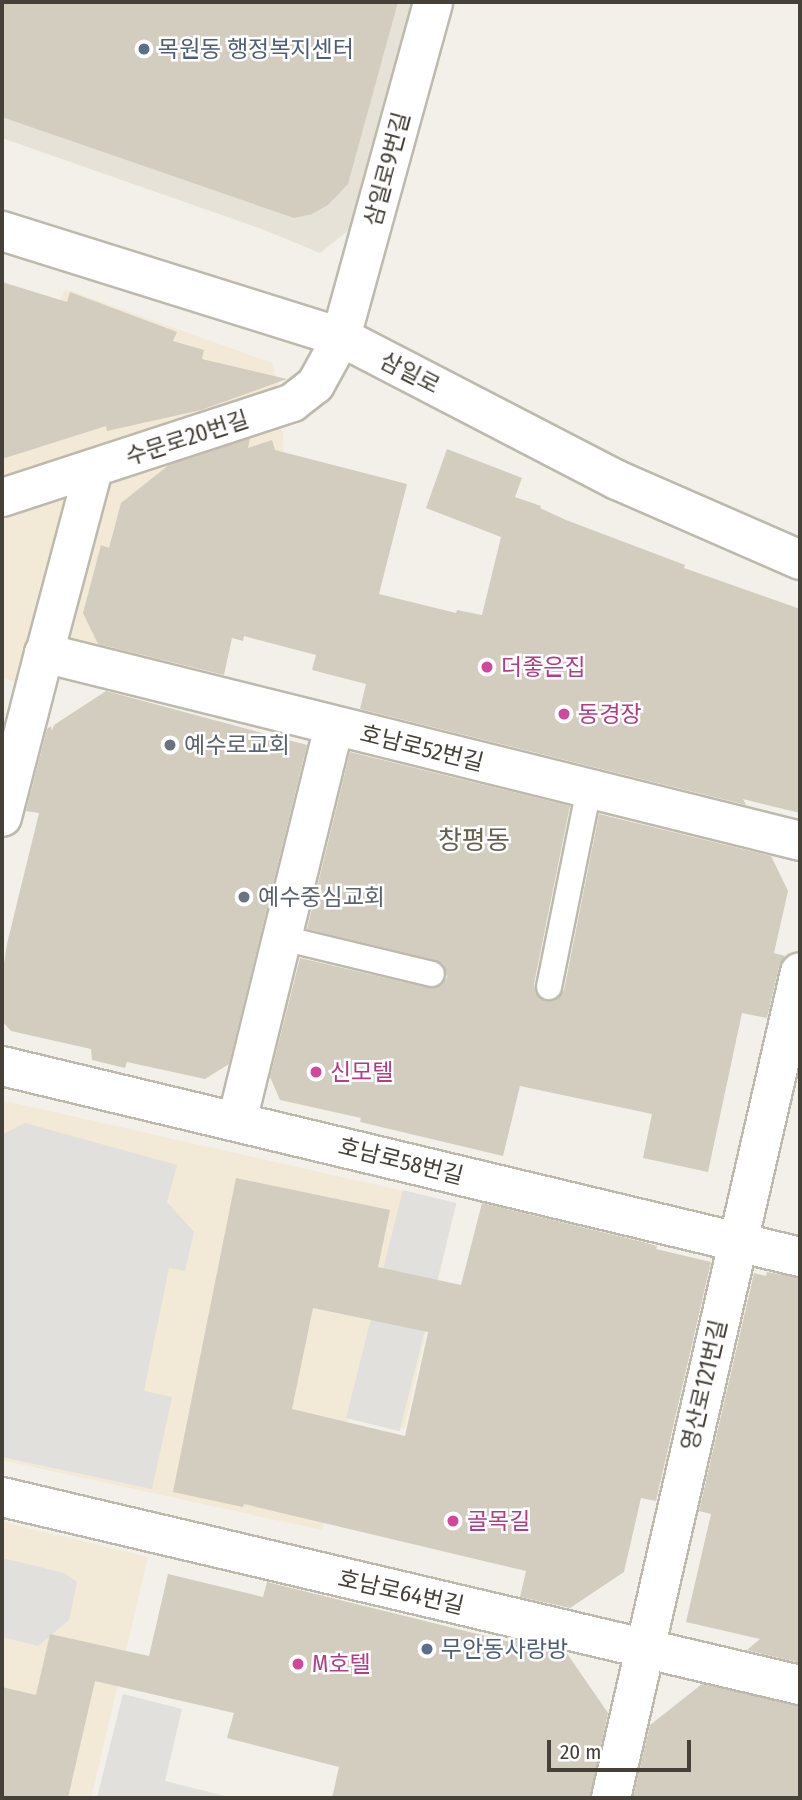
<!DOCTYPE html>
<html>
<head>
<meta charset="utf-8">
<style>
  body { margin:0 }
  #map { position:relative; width:802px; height:1800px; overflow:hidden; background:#f2f0e9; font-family:"Fira Sans Condensed","Noto Sans KR",sans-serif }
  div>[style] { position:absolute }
  .residential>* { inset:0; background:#e6e2d7 }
  .commercial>* { inset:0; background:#f2e9d6 }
  .parking>* { inset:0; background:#e1e0dd; transform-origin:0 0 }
  .building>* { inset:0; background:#d3cdbf }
  .roads { filter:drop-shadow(2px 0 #bdb9ac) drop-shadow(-2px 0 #bdb9ac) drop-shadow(0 2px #bdb9ac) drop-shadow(0 -2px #bdb9ac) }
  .service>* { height:24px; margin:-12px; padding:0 12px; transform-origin:12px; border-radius:12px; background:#fff }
  .pedestrian>* { height:37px; margin:-18.5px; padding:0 18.5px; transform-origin:18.5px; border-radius:18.5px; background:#fff }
  .minor>* { height:38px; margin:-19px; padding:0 19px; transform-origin:19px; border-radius:19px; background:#fff }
  .tertiary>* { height:38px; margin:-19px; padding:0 19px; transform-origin:19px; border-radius:19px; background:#fff }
  .dots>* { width:19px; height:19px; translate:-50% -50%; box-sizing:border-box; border:4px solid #fff; border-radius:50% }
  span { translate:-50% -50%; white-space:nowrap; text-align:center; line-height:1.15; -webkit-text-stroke:5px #fff; paint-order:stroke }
  .service-label { font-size:23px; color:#4e5e75 }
  .left { translate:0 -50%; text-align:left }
  .street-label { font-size:23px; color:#454138 }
  .hotel-label { font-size:23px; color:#b23c85 }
  .worship-label { font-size:23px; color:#5b616d }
  .quarter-label { font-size:26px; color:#676050 }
  .frame { position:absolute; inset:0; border:4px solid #454138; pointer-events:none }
  .scale { position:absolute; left:547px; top:1740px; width:144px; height:32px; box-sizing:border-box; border:4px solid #454138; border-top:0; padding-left:9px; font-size:21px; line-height:24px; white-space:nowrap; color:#454138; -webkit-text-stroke:5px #fff; paint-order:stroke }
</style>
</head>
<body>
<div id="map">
  <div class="residential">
    <div style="clip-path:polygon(2px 2px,420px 2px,354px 226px,320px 253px,262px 229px,2px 138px)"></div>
  </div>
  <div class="commercial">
    <div style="clip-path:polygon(65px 289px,272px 363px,278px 384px,265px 398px,250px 399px,283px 432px,285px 474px,185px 560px,161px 663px,74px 640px,17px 682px,2px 678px,2px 370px,38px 354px)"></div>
    <div style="clip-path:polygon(5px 1101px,456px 1203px,404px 1429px,348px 1418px,322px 1530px,2px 1460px,2px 1103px)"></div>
    <div style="clip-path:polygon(2px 1522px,148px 1557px,91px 1798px,2px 1798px)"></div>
  </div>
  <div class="parking">
    <div style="clip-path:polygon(25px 1123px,177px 1165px,167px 1202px,194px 1232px,185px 1271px,169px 1268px,144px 1391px,172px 1397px,152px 1489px,2px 1457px,2px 1135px)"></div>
    <div style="left:403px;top:1190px;width:55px;height:235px;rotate:14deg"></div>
    <div style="clip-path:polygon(2px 1558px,64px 1573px,77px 1582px,69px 1620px,38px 1646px,2px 1637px)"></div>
    <div style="clip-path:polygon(123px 1694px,182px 1709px,165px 1781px,233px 1798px,97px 1798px)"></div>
  </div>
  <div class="building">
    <div style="clip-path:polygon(2px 2px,398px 2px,348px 184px,328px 205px,312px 214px,294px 218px,2px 117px)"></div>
    <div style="clip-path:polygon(2px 282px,67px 302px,70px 292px,177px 332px,173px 341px,204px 350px,202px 359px,287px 379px,201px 410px,107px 431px,106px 426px,2px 459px)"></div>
    <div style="clip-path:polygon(250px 438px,248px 448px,272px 440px,275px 450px,407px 484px,379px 594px,456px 613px,457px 610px,482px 615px,501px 537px,426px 508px,447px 449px,522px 478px,515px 497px,541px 506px,540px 508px,566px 520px,685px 565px,684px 568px,800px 609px,800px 813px,743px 799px,746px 805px,360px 709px,366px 684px,312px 670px,316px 655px,244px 636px,243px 641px,232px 638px,224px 675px,98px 644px,83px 613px,101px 545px,109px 548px,121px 503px,170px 464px)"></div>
    <div style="clip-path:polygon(106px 691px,307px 745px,229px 1064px,205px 1079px,127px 1062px,125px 1068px,92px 1060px,91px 1049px,11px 1031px,2px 1021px,2px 976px,7px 944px,39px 813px,26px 811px,47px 729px,51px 726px,52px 731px,54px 725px)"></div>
    <div style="clip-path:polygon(350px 752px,570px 806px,534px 984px,535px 992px,545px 1001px,554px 1001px,564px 990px,599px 814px,771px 856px,788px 891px,774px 953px,785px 956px,779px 967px,767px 1018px,742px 1013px,708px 1172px,643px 1158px,652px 1114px,520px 1086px,503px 1156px,360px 1122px,361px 1118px,280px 1100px,270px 1077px,300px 958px,429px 988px,442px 985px,447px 977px,443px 964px,435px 960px,307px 929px)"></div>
    <div style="clip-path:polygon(evenodd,236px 1178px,390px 1210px,378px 1267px,461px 1285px,482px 1203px,643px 1242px,657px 1246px,656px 1249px,711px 1262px,656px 1501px,641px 1498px,624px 1572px,570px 1608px,520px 1597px,526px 1571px,244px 1504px,243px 1507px,173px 1492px,236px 1178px,313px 1308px,428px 1332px,405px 1436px,292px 1409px,313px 1308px)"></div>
    <div style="clip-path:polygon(767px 1272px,800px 1278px,800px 1663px,747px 1650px,760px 1639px,686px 1622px,711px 1514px,699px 1511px,754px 1273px,766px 1276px)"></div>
    <div style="clip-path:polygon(168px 1574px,263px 1597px,267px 1582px,510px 1642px,511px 1639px,566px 1652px,608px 1713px,590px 1798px,332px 1798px,339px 1767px,227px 1738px,234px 1713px,95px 1681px,68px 1798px,2px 1798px,2px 1687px,36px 1695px,50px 1634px,149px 1656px)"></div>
    <div style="clip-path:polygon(702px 1684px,800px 1706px,800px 1798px,633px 1798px,650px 1725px)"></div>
  </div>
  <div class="roads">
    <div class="service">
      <div style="left:282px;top:938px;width:154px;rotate:13.5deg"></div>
      <div style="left:549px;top:987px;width:202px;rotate:-78.6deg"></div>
    </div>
    <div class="pedestrian">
      <div style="left:2px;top:497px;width:305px;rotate:-18.1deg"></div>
      <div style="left:292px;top:402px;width:29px;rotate:-38deg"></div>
      <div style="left:315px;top:384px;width:54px;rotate:-61deg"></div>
      <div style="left:44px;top:653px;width:190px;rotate:-75.1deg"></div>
    </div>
    <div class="minor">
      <div style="left:341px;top:337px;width:347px;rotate:-74.6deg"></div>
      <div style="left:2px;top:817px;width:169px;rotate:-75.6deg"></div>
      <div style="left:44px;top:653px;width:779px;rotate:13.96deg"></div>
      <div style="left:2px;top:1066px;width:821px;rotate:13.46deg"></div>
      <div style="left:237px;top:1121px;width:407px;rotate:-76.2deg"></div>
      <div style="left:2px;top:1497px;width:820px;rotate:13.26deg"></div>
      <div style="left:611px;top:1798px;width:847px;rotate:-77.11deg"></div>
    </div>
    <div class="tertiary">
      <div style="left:2px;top:231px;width:355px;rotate:17.4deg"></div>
      <div style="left:341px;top:337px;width:311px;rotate:27.4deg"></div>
      <div style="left:617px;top:480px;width:200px;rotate:23.6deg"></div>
    </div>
  </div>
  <div class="dots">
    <div style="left:144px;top:49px;background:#5c6f8a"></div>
    <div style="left:487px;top:667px;background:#d1479c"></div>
    <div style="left:564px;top:714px;background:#d1479c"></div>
    <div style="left:170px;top:745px;background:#6b7280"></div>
    <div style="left:244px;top:897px;background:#6b7280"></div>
    <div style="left:316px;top:1072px;background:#d1479c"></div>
    <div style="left:453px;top:1521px;background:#d1479c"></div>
    <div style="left:427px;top:1649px;background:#5c6f8a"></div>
    <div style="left:298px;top:1664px;background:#d1479c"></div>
  </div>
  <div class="service-label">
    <span class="left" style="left:158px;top:49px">목원동 행정복지센터</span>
    <span class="left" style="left:441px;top:1649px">무안동사랑방</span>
  </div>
  <div class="street-label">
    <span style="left:387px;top:169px;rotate:-75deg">삼일로9번길</span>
    <span style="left:410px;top:373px;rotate:27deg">삼일로</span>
    <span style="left:187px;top:438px;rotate:-18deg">수문로20번길</span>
    <span style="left:422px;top:748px;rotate:14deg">호남로52번길</span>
    <span style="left:401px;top:1161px;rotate:14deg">호남로58번길</span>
    <span style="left:704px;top:1385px;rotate:-77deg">영산로121번길</span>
    <span style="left:401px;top:1592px;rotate:13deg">호남로64번길</span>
  </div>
  <div class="hotel-label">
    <span class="left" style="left:501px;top:667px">더좋은집</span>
    <span class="left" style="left:578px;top:714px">동경장</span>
    <span class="left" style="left:330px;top:1072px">신모텔</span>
    <span class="left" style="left:467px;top:1521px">골목길</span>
    <span class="left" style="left:312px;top:1664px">M호텔</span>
  </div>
  <div class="worship-label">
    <span class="left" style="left:184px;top:745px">예수로교회</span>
    <span class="left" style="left:258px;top:897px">예수중심교회</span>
  </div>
  <div class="quarter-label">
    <span style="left:474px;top:841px">창평동</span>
  </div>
  <div class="frame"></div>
  <div class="scale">20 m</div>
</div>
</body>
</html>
